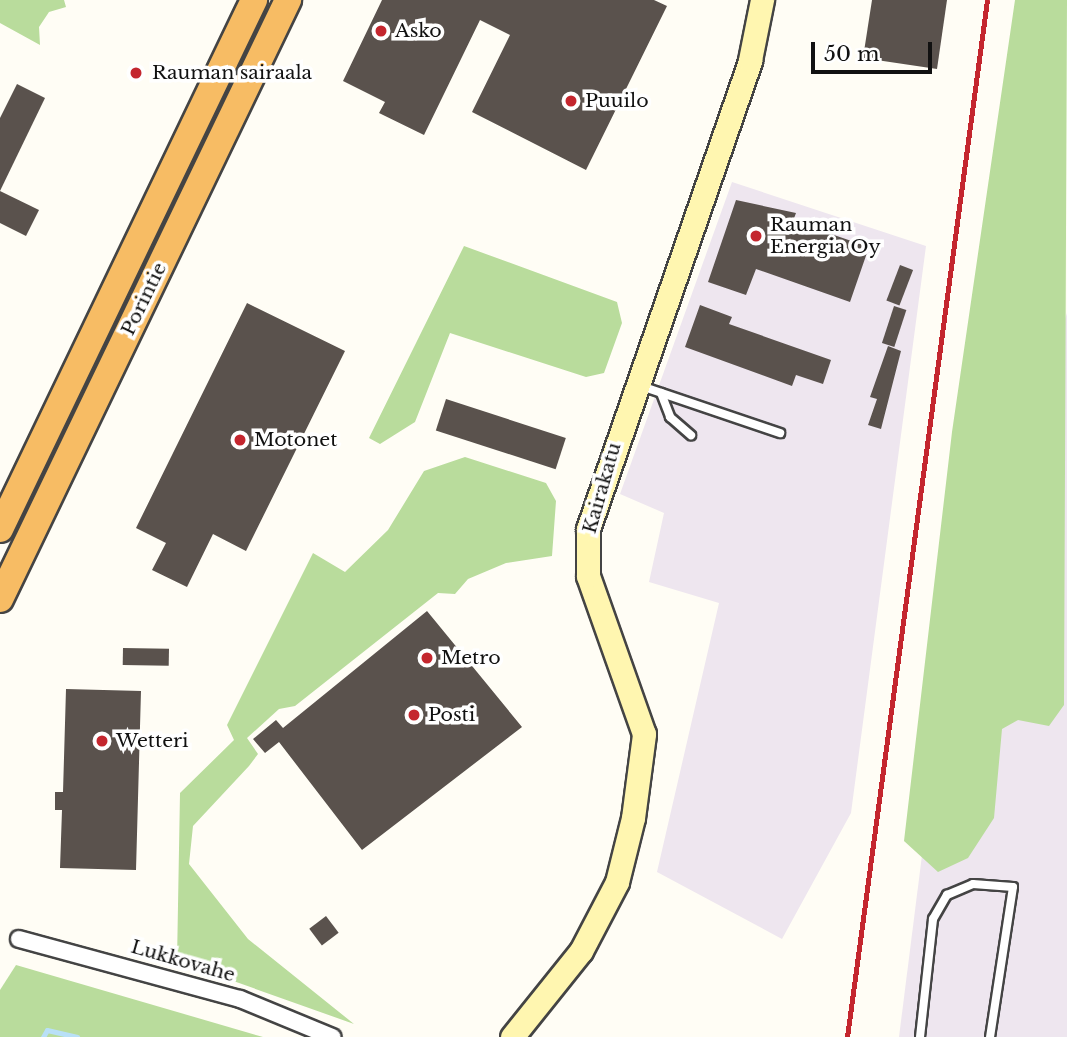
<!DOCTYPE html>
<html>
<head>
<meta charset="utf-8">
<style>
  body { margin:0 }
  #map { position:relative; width:1067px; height:1037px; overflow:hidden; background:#fffdf5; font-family:"Libre Baskerville",serif }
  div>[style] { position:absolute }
  .industrial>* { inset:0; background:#eee6ef }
  .forest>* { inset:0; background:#b9dc9c }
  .stream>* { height:5px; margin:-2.5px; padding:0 2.5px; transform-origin:2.5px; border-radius:2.5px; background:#b9e0f7 }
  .building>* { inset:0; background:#5a524d; transform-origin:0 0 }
  .roads { filter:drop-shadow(2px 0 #444) drop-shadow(-2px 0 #444) drop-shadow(0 2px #444) drop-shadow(0 -2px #444) }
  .service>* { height:8px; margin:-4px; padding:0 4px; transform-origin:4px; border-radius:4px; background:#fff }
  .minor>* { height:16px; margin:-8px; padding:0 8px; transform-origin:8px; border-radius:8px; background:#fff }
  .secondary>* { height:23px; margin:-11.5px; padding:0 11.5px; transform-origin:11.5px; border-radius:11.5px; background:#fff6b0 }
  .trunk>* { height:26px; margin:-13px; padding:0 13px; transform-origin:13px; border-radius:13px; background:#f7bc64 }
  .rail>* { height:5px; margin:-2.5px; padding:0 2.5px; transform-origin:2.5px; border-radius:2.5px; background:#c4262e }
  .dots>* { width:19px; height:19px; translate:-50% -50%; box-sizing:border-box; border:4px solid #fff; border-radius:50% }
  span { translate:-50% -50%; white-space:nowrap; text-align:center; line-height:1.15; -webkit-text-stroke:7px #fff; paint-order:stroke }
  .poi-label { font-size:19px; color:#111 }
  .left { translate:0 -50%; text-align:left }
  .street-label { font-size:19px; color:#111 }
  .scale { position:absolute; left:811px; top:42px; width:121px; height:32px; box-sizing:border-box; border:4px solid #111; border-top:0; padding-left:9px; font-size:21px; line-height:24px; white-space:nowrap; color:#111; -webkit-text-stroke:5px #fff; paint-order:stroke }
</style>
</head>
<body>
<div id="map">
  <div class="industrial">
    <div style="clip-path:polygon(732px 182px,926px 246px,851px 813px,782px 939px,657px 872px,719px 603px,649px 582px,664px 513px,620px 494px)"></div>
    <div style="clip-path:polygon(1067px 313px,1067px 1037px,899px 1037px,941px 705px)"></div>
  </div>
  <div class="forest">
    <div style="clip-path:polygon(0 0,64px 0,66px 7px,49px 12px,39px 27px,40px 45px,0 23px)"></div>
    <div style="clip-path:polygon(1015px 0,1067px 0,1064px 705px,1049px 726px,1018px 720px,1002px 729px,994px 818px,968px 858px,938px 872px,904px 841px,952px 432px)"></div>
    <div style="clip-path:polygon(464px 246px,617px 302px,622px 323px,604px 373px,586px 377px,450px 333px,415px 422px,380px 444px,369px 438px)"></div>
    <div style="clip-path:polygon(465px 457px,546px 483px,556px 501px,552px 556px,506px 563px,468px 579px,455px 594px,438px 593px,295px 706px,279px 709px,247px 738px,258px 754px,249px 766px,193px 826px,189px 864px,248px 939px,354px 1024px,177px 961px,180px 793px,234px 740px,227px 725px,313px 553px,345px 572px,388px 530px,424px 471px)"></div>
    <div style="clip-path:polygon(16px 965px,263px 1037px,0 1037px,0 990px)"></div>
  </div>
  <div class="stream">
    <div style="left:43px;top:1037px;width:8px;rotate:-60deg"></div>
    <div style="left:47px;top:1030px;width:31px;rotate:13deg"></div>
  </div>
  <div class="building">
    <div style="clip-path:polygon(382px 0,654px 0,667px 6px,586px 170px,472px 112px,510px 35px,480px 20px,424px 135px,379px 113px,385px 102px,343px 81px)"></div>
    <div style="clip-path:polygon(872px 0,947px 0,937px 69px,863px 58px)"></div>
    <div style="clip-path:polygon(17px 84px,45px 98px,0 191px,0 118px)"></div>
    <div style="clip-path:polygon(0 191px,39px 210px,26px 236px,0 223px)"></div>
    <div style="clip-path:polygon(736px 200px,796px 213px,793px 221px,869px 247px,850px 302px,756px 269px,746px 295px,708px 282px)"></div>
    <div style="left:900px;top:265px;width:14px;height:38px;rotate:21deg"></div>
    <div style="clip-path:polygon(247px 303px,345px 351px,246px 551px,213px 534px,187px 587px,152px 570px,166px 543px,136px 528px)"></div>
    <div style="clip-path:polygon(700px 305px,732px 317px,729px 324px,831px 360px,823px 384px,796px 375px,792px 386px,685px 347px)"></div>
    <div style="left:894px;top:306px;width:13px;height:39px;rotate:18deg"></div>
    <div style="clip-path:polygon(888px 346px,901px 351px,881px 429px,868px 425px,877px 399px,870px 397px)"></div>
    <div style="left:446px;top:399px;width:126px;height:33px;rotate:18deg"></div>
    <div style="clip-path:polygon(427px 611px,522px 727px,362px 850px,279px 742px,265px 753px,253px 739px,276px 720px,283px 728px)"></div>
    <div style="left:123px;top:648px;width:46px;height:17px;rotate:1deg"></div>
    <div style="clip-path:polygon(66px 689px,141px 691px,136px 870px,60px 868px,62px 810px,55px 810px,55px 792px,63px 792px)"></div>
    <div style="left:326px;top:916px;width:21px;height:21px;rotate:53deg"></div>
  </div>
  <div class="roads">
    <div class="service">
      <div style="left:641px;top:386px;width:147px;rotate:18.7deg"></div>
      <div style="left:661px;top:393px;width:26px;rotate:69deg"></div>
      <div style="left:670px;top:417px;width:28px;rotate:41deg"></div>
      <div style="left:920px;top:1037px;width:119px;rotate:-83.7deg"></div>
      <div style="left:933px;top:919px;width:28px;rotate:-60deg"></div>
      <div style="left:947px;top:895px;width:28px;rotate:-23deg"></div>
      <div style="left:973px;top:884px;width:40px;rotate:4.3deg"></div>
      <div style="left:1013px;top:887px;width:152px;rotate:98.7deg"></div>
    </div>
    <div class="minor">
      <div style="left:19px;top:939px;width:229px;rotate:15.2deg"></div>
      <div style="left:240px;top:999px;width:100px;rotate:22.4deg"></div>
    </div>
    <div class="secondary">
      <div style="left:512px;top:1037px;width:110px;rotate:-51.3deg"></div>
      <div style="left:581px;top:951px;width:78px;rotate:-62.4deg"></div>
      <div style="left:617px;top:882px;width:66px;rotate:-76deg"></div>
      <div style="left:633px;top:818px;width:85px;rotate:-82.5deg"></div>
      <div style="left:644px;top:734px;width:168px;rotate:-109.5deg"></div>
      <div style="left:588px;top:576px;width:47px;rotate:-90deg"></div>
      <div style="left:588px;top:529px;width:496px;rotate:-70.9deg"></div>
      <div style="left:750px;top:60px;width:61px;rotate:-78.7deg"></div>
    </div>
    <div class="trunk">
      <div style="left:0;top:529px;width:587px;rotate:-64.35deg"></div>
      <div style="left:0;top:599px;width:665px;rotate:-64.32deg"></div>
    </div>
  </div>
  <div class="rail">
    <div style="left:847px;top:1037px;width:1046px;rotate:-82.31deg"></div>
  </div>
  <div class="dots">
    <div style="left:381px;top:31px;background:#c4262e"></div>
    <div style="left:136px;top:73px;background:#c4262e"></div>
    <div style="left:571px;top:101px;background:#c4262e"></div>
    <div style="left:756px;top:236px;background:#c4262e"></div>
    <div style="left:240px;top:440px;background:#c4262e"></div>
    <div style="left:427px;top:658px;background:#c4262e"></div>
    <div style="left:414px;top:715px;background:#c4262e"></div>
    <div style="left:102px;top:741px;background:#c4262e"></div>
  </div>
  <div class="poi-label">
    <span class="left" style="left:395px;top:31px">Asko</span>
    <span class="left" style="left:152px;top:73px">Rauman sairaala</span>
    <span class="left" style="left:585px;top:101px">Puuilo</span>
    <span class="left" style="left:770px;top:236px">Rauman<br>Energia Oy</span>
    <span class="left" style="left:254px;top:440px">Motonet</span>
    <span class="left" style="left:441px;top:658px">Metro</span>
    <span class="left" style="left:428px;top:715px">Posti</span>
    <span class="left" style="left:116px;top:741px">Wetteri</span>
  </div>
  <div class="street-label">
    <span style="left:144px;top:299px;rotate:-64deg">Porintie</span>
    <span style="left:602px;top:488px;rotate:-74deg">Kairakatu</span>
    <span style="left:183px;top:961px;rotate:16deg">Lukkovahe</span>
  </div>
  <div class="scale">50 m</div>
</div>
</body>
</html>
